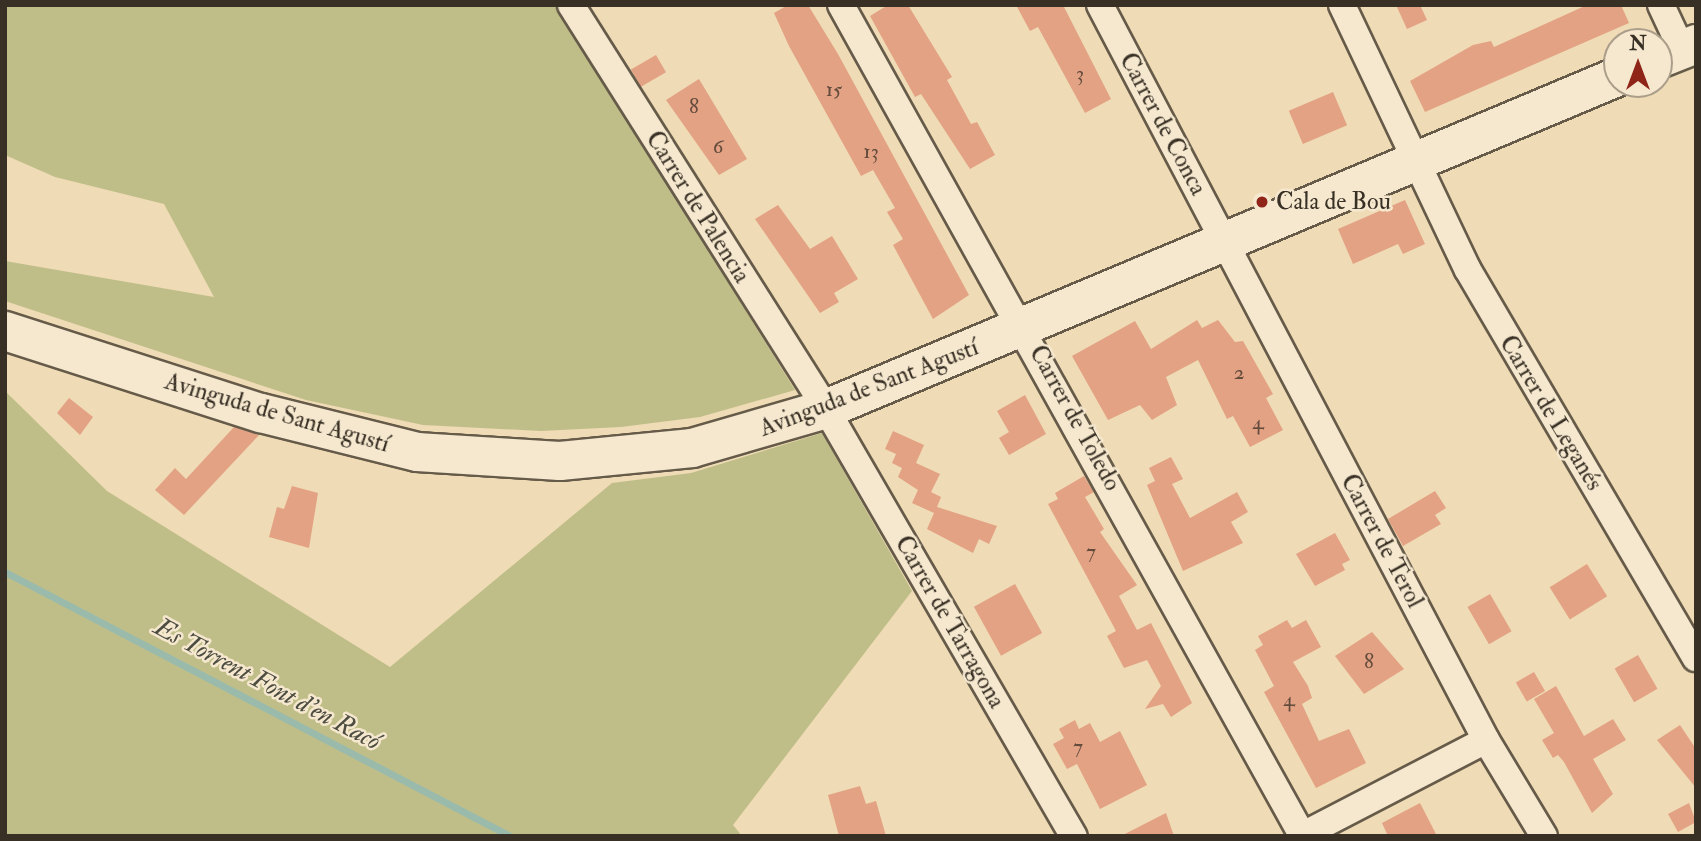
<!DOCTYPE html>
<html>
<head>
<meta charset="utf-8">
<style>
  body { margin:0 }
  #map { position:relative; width:1701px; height:841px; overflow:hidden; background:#efdbb5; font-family:"IM FELL Double Pica",serif }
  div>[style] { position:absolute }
  .green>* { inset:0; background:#c0be88 }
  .stream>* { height:7px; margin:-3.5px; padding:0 3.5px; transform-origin:3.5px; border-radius:3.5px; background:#9abbac }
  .building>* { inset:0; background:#e3a284; transform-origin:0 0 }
  .roads { filter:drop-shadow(2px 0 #665b49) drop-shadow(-2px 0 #665b49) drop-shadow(0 2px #665b49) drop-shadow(0 -2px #665b49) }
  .street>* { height:26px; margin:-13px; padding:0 13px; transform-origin:13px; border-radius:13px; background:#f5e8cf }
  .secondary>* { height:38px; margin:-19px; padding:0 19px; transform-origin:19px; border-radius:19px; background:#f5e8cf }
  .dots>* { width:19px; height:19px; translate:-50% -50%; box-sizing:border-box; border:4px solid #f5e8cf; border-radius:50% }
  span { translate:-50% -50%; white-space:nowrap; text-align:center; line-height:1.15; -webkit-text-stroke:5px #f5e8cf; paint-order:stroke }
  .number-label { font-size:21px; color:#644c3d }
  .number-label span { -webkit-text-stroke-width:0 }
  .street-label { font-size:24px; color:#393025 }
  .poi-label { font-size:24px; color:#393025 }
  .left { translate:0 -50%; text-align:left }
  .water-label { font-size:26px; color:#4c4c40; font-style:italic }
  .frame { position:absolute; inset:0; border:7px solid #393025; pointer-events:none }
  .north { position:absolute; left:1603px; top:28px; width:70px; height:70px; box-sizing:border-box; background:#f5e8cf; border:2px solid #aa9e8b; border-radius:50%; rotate:0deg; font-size:19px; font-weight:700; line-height:28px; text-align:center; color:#393025 }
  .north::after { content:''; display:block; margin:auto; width:24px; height:32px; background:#8f2418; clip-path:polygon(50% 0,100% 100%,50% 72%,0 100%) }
</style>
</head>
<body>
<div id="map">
  <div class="green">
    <div style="clip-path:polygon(5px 5px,556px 5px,795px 390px,700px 417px,621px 427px,541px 431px,423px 425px,306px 400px,5px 301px,5px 261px,214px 297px,164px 204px,55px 177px,5px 155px)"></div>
    <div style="clip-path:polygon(5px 391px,107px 491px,390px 667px,612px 483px,691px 473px,822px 433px,912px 591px,733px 825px,742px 836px,5px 836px)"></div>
  </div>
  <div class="stream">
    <div style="left:5px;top:572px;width:570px;rotate:27.6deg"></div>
  </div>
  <div class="building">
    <div style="clip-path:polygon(788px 5px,808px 5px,838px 54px,969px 295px,933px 319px,893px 245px,903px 239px,887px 212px,895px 208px,873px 170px,861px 176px,789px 46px,774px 13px)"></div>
    <div style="clip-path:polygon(888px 5px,908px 5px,952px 77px,947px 80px,971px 124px,977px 122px,995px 155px,970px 169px,921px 94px,915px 97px,870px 16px)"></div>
    <div style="clip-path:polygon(1016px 5px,1063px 5px,1111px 99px,1085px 113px,1038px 27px,1030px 31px)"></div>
    <div style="clip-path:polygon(1396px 5px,1420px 5px,1427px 20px,1407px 29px)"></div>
    <div style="clip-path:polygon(1587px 5px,1621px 5px,1629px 23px,1425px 112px,1410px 81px,1473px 45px,1491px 41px,1494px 47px)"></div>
    <div style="left:656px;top:55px;width:20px;height:29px;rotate:60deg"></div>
    <div style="clip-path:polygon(699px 79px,747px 159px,719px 175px,666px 100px)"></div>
    <div style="left:1333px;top:92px;width:36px;height:48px;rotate:67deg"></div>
    <div style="clip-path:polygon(1405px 200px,1425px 244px,1403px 254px,1398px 244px,1353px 264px,1338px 229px)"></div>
    <div style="clip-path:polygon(778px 205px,810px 249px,832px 236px,858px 279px,834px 293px,839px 302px,820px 313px,755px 219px)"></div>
    <div style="clip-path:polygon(1197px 320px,1202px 328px,1218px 320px,1235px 342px,1243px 341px,1273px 394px,1266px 398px,1283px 430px,1250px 447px,1233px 416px,1227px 419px,1198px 360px,1166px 377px,1177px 405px,1152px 420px,1140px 405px,1108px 420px,1072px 356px,1135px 321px,1151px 349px)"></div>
    <div style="clip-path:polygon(1025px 395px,1046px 434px,1009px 455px,999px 438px,1009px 432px,997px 411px)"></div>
    <div style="clip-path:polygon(69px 398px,93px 417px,80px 435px,57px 413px)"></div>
    <div style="clip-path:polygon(234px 427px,259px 435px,184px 515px,155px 490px,175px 468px,186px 479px)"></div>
    <div style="clip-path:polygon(893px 431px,924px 445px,916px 463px,940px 474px,931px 492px,941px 497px,937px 507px,997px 526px,989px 544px,979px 539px,973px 553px,927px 529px,934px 513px,912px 503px,918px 490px,898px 477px,902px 468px,892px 463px,896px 454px,885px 449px)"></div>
    <div style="clip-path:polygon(1171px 457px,1183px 479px,1172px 484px,1190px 518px,1237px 492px,1248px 512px,1231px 522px,1243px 543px,1183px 571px,1147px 485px,1155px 481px,1149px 468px)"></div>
    <div style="clip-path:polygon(1084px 476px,1094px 492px,1085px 497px,1104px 529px,1100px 532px,1137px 585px,1119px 596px,1137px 630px,1151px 623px,1192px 703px,1171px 717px,1163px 704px,1145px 709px,1161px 686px,1147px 660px,1124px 668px,1107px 636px,1116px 631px,1048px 504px,1058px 499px,1055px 493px)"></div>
    <div style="clip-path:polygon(292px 486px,318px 493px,309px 548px,269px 537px,277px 507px,284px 509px)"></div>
    <div style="clip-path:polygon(1435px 491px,1446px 508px,1435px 515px,1441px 524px,1403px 546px,1388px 519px)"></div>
    <div style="clip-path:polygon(1335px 533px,1350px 560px,1342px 564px,1345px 570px,1315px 586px,1296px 554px)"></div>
    <div style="left:1587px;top:564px;width:38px;height:44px;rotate:58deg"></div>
    <div style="left:1015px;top:584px;width:56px;height:47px;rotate:61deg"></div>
    <div style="left:1490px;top:594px;width:43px;height:26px;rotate:60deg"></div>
    <div style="clip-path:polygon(1287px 620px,1292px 628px,1306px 620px,1321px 647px,1293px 662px,1308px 686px,1312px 698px,1302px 704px,1319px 741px,1349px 729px,1366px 763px,1316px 788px,1264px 692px,1274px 686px,1255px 650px,1263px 645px,1258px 636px)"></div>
    <div style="clip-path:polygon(1372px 632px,1404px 669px,1364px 694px,1335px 656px)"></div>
    <div style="left:1638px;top:655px;width:39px;height:27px;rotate:60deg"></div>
    <div style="left:1534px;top:672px;width:22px;height:21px;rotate:60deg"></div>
    <div style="clip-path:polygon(1556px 686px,1584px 736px,1613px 719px,1626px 740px,1593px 759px,1613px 794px,1592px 813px,1564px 762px,1558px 755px,1553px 758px,1542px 740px,1554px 733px,1534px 699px)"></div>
    <div style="clip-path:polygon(1075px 720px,1079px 729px,1090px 723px,1100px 742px,1120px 731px,1147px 785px,1100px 809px,1077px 764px,1067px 769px,1053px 744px,1064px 738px,1059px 729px)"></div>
    <div style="clip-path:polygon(1680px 725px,1696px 749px,1696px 788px,1657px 740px)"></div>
    <div style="clip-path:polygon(860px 786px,866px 804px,876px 801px,886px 836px,839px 836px,828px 795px)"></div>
    <div style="clip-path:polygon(1420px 803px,1437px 836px,1388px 836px,1382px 823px)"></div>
    <div style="clip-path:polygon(1689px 803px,1696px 822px,1678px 832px,1668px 814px)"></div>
    <div style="clip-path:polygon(1166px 813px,1174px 836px,1121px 836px,1160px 816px)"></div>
  </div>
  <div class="roads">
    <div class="street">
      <div style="left:571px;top:5px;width:478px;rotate:57.7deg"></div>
      <div style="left:826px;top:409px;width:494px;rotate:59.9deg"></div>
      <div style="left:841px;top:5px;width:949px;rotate:60.95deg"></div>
      <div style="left:1100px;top:5px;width:830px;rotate:62.29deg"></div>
      <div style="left:1486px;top:740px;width:112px;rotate:58.9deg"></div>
      <div style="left:1342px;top:5px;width:293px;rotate:64.6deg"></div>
      <div style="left:1468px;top:270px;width:450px;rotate:59.6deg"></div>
      <div style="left:1661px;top:5px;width:50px;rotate:65deg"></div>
      <div style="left:1301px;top:836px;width:208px;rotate:-27.4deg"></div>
    </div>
    <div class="secondary">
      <div style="left:1659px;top:59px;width:40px;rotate:-22deg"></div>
      <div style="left:5px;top:331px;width:269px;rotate:17.8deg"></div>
      <div style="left:261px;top:413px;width:161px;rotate:14deg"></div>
      <div style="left:417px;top:452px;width:143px;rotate:3.6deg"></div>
      <div style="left:560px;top:461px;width:133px;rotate:-5.6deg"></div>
      <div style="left:692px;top:448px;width:140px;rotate:-16.2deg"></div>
      <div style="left:826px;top:409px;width:858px;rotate:-22.77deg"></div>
    </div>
  </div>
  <div class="dots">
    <div style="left:1262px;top:202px;background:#8f2418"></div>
  </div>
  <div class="number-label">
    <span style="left:1080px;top:74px">3</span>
    <span style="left:834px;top:90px">15</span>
    <span style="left:694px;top:107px">8</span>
    <span style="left:718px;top:147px">6</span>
    <span style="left:871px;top:152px">13</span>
    <span style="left:1239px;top:373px">2</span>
    <span style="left:1258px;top:423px">4</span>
    <span style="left:1091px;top:552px">7</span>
    <span style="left:1369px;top:662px">8</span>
    <span style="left:1289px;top:700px">4</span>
    <span style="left:1078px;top:747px">7</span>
  </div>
  <div class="street-label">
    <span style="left:1163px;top:124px;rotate:62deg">Carrer de Conca</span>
    <span style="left:698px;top:207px;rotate:58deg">Carrer de Palencia</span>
    <span style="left:869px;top:388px;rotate:-21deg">Avinguda de Sant Agustí</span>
    <span style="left:277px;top:413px;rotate:16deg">Avinguda de Sant Agustí</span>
    <span style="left:1551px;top:413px;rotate:59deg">Carrer de Leganés</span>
    <span style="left:1075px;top:418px;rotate:61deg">Carrer de Toledo</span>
    <span style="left:1382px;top:541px;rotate:62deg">Carrer de Terol</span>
    <span style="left:950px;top:622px;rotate:60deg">Carrer de Tarragona</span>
  </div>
  <div class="poi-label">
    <span class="left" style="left:1276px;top:202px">Cala de Bou</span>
  </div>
  <div class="water-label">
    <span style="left:267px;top:685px;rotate:28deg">Es Torrent Font d'en Racó</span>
  </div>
  <div class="frame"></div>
  <div class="north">N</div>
</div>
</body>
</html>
